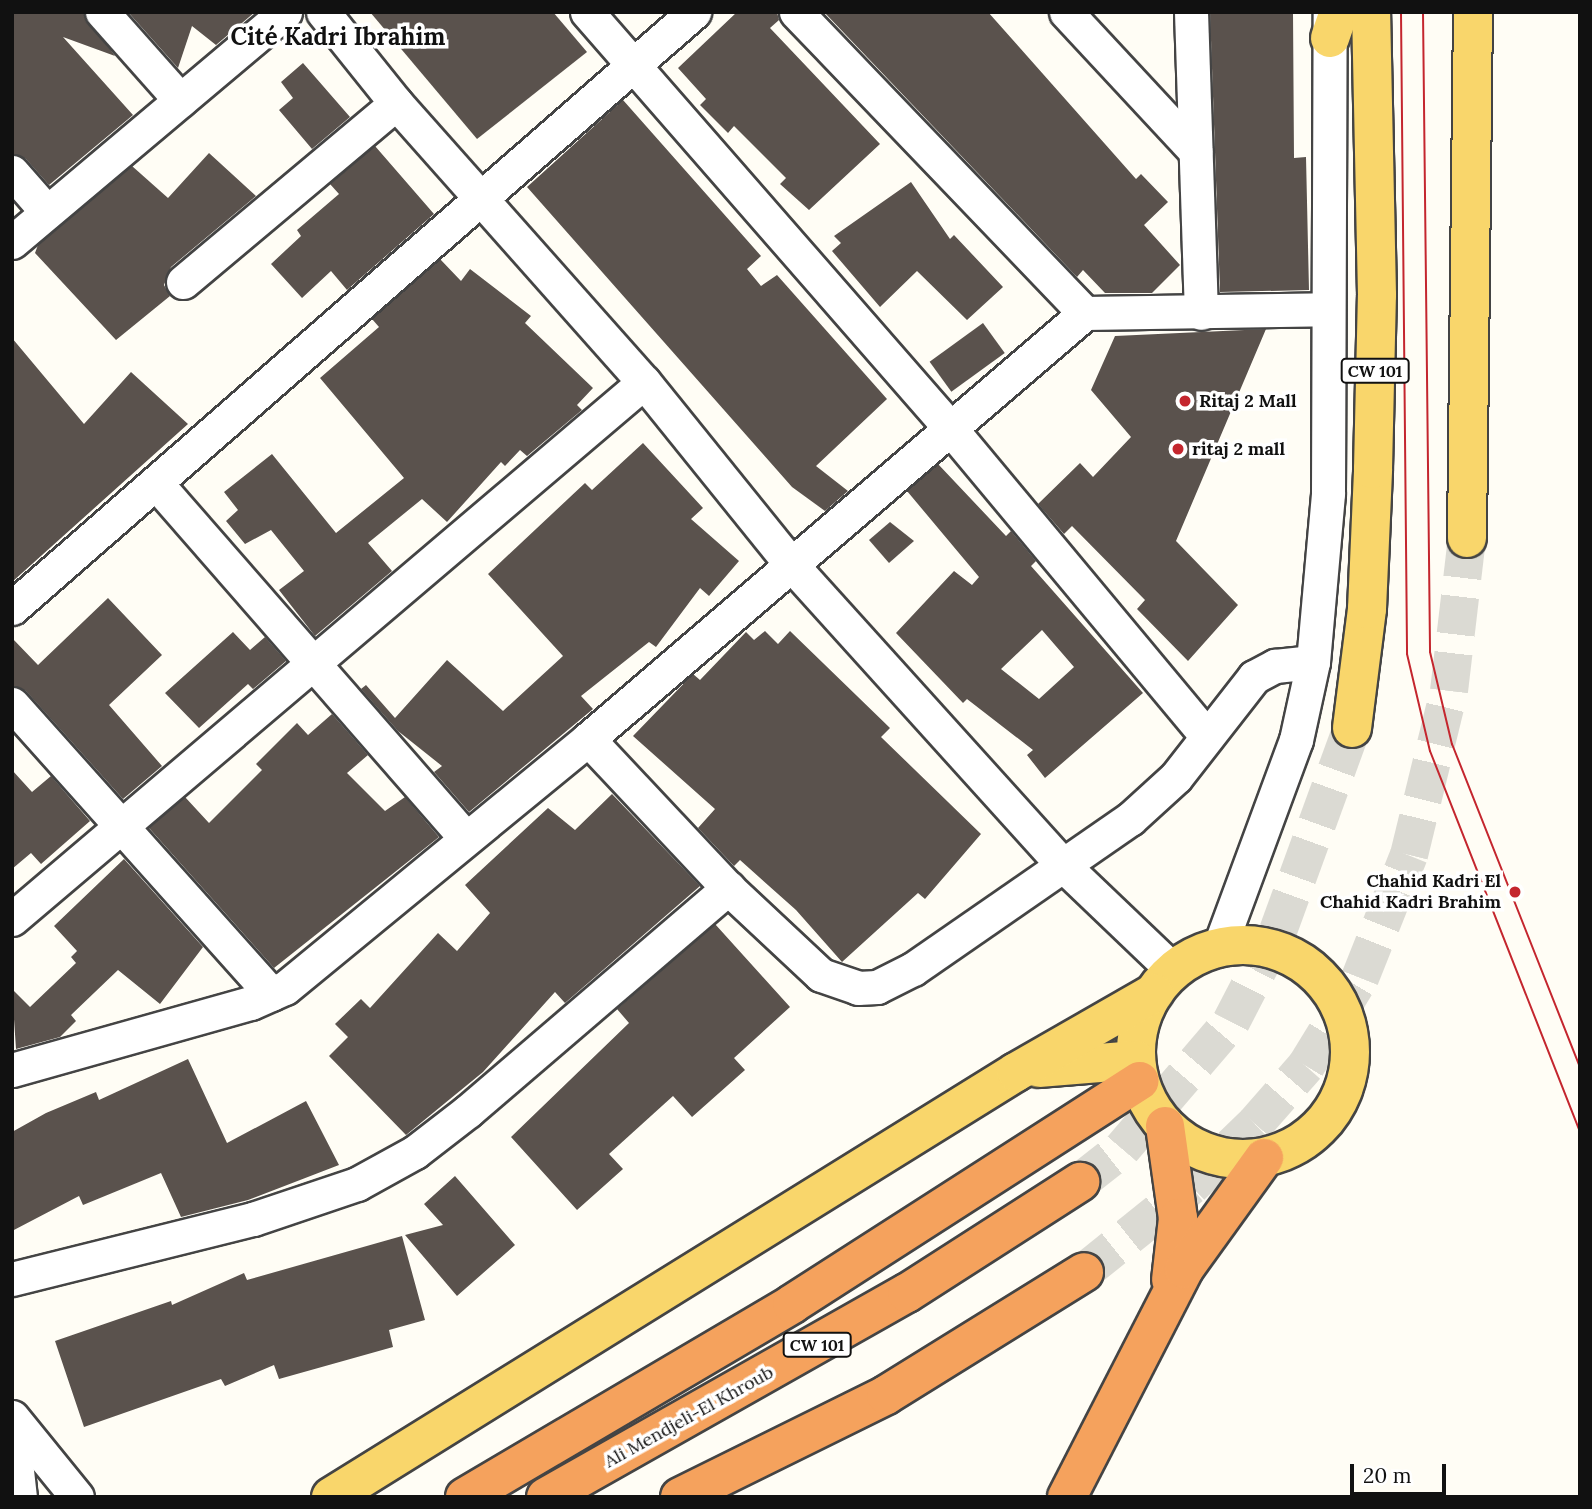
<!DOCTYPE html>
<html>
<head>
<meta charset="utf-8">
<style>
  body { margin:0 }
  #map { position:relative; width:1592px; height:1509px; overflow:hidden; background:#fffdf5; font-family:Lora,serif }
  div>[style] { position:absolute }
  .building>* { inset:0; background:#5a524d; transform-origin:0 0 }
  .highway-tunnel>* { height:38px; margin-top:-19px; transform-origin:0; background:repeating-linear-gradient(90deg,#dbdad3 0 38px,transparent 0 57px) }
  .roads { filter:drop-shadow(2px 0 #444) drop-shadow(-2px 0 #444) drop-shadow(0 2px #444) drop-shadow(0 -2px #444) }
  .minor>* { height:33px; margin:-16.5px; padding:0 16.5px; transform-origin:16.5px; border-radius:16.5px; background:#fff }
  .major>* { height:38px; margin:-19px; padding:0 19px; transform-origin:19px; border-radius:19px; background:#f9d66b }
  .major>.ring { margin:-19px; padding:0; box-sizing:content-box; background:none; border:38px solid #f9d66b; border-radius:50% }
  .highway>* { height:38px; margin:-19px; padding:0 19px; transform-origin:19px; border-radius:19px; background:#f5a25d }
  .tram>* { height:2px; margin:-1px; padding:0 1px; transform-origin:1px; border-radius:1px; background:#c4262e }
  .dots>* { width:19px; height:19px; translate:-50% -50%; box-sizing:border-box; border:4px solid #fff; border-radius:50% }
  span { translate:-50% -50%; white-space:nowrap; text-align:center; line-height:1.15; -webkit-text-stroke:7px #fff; paint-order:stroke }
  .shield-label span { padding:2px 5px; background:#fff; border:2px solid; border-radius:5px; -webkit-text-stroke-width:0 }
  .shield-label { font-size:16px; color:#111; font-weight:700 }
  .poi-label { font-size:18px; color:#111; font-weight:700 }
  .left { translate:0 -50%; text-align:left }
  .right { translate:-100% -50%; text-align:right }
  .street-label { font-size:18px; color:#111 }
  .district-label { font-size:24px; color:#111; font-weight:700 }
  .frame { position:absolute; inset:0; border:14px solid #111; pointer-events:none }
  .scale { position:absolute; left:1350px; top:1464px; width:96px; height:32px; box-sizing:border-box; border:4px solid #111; border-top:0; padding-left:9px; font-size:21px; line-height:24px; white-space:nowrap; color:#111; -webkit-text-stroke:5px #fff; paint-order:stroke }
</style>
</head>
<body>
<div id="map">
  <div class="building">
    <div style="clip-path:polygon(12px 12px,83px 12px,115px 56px,63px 37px,133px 115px,49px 185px,26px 159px,12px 153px)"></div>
    <div style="clip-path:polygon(128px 12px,255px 12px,216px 45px,192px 26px,178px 68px)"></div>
    <div style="clip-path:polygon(370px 12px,553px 12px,587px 52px,477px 139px)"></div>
    <div style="clip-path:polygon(737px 12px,777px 12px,779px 20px,770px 28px,880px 144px,809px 210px,780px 184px,786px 178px,734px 126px,728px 133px,700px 105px,706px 99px,678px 68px)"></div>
    <div style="clip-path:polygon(824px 12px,988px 12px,1136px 179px,1141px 174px,1168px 202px,1144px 225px,1180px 265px,1152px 293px,1105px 293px,1083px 270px,1077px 277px)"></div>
    <div style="clip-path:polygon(1210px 12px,1293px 12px,1294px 158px,1306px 157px,1309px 290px,1220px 292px)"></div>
    <div style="clip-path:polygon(303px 63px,350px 117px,312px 149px,279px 110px,293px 98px,281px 82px)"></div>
    <div style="clip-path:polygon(623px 100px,761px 256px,747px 269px,761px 286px,777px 275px,887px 399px,816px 466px,848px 491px,825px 511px,792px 487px,527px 187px)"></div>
    <div style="clip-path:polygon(375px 146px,434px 214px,347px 290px,331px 271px,302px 298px,271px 264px,301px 236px,297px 230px,339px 194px,330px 184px)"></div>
    <div style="clip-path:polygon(209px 153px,256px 196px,171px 267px,164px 285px,170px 296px,116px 340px,35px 253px,38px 245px,132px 166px,168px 198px)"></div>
    <div style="clip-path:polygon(911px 182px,950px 239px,954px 235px,1003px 287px,967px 320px,917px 271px,880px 307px,832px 251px,841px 243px,834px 236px)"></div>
    <div style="clip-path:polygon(440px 259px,461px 281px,470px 269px,531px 316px,525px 323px,593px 388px,577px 405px,582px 410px,527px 456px,520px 450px,505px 466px,501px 462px,447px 522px,422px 499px,368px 543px,392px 571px,315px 636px,279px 590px,304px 571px,271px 530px,245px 544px,226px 521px,238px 510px,224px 492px,272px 454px,336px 533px,404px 478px,320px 378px,379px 327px,372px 319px)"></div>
    <div style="left:983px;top:323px;width:37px;height:66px;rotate:54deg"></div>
    <div style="clip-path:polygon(1266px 329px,1176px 541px,1238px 605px,1188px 661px,1137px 609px,1145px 600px,1072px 526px,1064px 534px,1038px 504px,1080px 463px,1093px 477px,1131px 437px,1091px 390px,1115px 336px)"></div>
    <div style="clip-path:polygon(12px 338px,84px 424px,131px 372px,188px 424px,12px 582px)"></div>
    <div style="clip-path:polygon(643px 443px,703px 508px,691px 519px,739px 561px,709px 596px,700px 588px,656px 647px,649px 642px,581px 696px,593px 709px,469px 812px,434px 772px,442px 766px,398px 731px,361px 689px,366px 685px,395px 718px,447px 660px,503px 711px,563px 656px,488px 574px,585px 483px,592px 490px)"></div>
    <div style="clip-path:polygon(evenodd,938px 464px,1006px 536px,1011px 531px,1036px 561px,1031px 566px,1143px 693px,1045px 778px,1027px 755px,1033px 750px,967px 699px,963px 703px,896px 633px,954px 571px,972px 585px,979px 577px,907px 491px,938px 464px,1042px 630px,1074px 667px,1039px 699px,1001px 669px,1042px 630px)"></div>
    <div style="clip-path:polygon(890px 522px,914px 541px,889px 563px,869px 540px)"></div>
    <div style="clip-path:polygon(108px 598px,162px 655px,109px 705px,162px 766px,123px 799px,26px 691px,12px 685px,12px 638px,38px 665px)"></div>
    <div style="clip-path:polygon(765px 631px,778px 644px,790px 631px,890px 728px,881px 737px,981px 834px,925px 899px,918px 893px,842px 962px,796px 910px,740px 860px,734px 866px,698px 828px,715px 809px,633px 736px,693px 674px,700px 680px,746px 632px,754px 640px)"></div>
    <div style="clip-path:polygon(233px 632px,250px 650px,265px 637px,286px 661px,253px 689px,248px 684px,199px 728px,165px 693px)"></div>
    <div style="clip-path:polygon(332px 714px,368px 755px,347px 773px,385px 811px,405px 797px,439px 837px,274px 968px,149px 828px,185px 797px,209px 823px,262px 770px,256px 764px,297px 723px,308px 735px)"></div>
    <div style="clip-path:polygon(12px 770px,32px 792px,51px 776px,90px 821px,41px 864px,31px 853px,12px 869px)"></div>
    <div style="clip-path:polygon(612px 794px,700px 886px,565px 1003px,555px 992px,483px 1072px,406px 1135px,329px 1056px,348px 1037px,335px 1024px,361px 999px,370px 1008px,438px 933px,457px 951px,490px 913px,465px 885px,548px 808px,575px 830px)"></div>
    <div style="clip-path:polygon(124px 859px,203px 947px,160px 1004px,118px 970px,71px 1015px,76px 1021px,60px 1037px,16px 1049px,12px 989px,30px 1007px,76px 963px,71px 957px,77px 951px,54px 926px)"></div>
    <div style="clip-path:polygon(715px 924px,790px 1007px,734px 1058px,745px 1070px,692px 1117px,673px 1096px,609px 1154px,623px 1169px,577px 1210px,511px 1137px,629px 1023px,617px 1009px)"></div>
    <div style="clip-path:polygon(188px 1059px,227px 1143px,306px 1101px,339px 1165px,248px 1200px,181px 1217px,161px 1173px,83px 1205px,79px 1196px,12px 1231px,12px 1132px,46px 1113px,96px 1092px,99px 1100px)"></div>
    <div style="clip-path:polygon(455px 1176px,515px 1245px,457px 1296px,405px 1235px,443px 1225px,424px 1204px)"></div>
    <div style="clip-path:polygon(402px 1236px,425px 1320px,389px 1330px,393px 1347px,279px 1379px,274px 1365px,225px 1386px,221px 1379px,84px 1427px,55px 1341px,171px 1301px,172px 1305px,244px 1273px,247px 1280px)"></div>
  </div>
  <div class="highway-tunnel">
    <div style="left:1080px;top:1182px;width:53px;rotate:-38.2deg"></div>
    <div style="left:1122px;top:1149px;width:167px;rotate:-49.4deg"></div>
    <div style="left:1231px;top:1022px;width:102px;rotate:-62.7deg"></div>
    <div style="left:1278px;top:931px;width:216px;rotate:-70deg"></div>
    <div style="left:1084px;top:1272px;width:137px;rotate:-38.8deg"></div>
    <div style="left:1191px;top:1186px;width:89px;rotate:-44.1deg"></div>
    <div style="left:1255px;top:1124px;width:77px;rotate:-48.7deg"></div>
    <div style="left:1306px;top:1066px;width:103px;rotate:-58.5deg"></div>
    <div style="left:1360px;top:978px;width:132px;rotate:-68.3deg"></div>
    <div style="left:1409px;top:855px;width:169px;rotate:-76.3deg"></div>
    <div style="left:1449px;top:691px;width:154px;rotate:-83.3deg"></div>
  </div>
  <div class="roads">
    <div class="minor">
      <div style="left:102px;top:12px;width:118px;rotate:48.4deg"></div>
      <div style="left:323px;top:12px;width:117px;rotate:51.3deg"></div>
      <div style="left:396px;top:103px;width:373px;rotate:48.4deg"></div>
      <div style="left:644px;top:382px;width:231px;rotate:51.1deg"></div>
      <div style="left:789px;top:562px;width:411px;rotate:47.9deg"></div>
      <div style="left:1065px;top:867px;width:151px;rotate:43.7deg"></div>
      <div style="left:587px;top:12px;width:552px;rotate:48.89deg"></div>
      <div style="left:950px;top:428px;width:400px;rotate:50.2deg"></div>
      <div style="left:796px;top:12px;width:417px;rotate:46.2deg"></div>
      <div style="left:1066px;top:12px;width:190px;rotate:47.1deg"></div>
      <div style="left:1191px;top:12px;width:301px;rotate:88.1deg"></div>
      <div style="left:12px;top:172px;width:53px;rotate:48.8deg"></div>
      <div style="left:12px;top:242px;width:357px;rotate:-40.1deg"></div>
      <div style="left:183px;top:282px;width:278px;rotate:-40deg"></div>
      <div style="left:156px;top:483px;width:470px;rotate:48.9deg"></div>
      <div style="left:12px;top:608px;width:906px;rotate:-41.15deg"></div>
      <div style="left:12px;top:704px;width:389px;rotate:48.2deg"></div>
      <div style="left:588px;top:739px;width:204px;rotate:46.8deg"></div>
      <div style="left:728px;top:888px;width:127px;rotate:43.1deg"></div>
      <div style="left:821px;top:975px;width:39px;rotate:19deg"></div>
      <div style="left:858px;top:988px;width:19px;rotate:-3deg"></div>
      <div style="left:877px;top:987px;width:40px;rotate:-26.6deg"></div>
      <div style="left:913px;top:969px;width:264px;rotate:-34.7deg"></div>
      <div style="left:1130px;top:819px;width:62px;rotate:-42.4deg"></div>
      <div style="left:1176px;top:777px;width:127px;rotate:-52deg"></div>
      <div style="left:1254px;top:677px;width:24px;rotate:-28deg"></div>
      <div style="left:1275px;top:666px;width:38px;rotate:-6deg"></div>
      <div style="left:12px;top:919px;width:829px;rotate:-40.35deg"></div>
      <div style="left:1219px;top:948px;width:222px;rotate:-69.7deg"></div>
      <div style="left:1296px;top:740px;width:80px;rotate:-77.7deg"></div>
      <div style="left:1313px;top:662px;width:170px;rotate:-84.9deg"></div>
      <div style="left:1328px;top:493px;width:481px;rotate:-89.8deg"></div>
      <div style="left:12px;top:1070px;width:248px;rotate:-15.7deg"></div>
      <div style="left:251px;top:1003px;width:37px;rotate:-24deg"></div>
      <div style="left:285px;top:988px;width:392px;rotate:-39.4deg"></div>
      <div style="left:588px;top:739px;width:655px;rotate:-40.6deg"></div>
      <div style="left:1085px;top:313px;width:242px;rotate:-0.9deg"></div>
      <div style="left:12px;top:1279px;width:248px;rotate:-14deg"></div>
      <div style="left:253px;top:1219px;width:110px;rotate:-18.6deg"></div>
      <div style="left:357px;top:1184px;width:66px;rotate:-28.9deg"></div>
      <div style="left:415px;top:1152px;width:67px;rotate:-37.7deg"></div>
      <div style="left:468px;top:1111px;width:343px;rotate:-40.6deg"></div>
      <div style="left:12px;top:1417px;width:103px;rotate:50.9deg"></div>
      <div style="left:12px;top:1426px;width:71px;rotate:83.6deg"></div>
    </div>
    <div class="major">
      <div style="left:1330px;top:38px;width:28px;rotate:-71deg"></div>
      <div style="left:1467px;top:538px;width:526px;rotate:-89.35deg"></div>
      <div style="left:1352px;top:728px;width:120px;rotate:-82.8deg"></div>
      <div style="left:1367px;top:609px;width:140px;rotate:-87.5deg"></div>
      <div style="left:1373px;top:469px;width:174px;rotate:-88.7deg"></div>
      <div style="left:1377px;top:295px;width:283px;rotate:-91.2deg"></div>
      <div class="ring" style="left:1136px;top:945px;width:176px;height:176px"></div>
      <div style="left:1039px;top:1068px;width:97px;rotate:-4.7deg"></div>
      <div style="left:331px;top:1497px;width:806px;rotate:-31.82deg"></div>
      <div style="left:1016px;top:1072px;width:159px;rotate:-29.8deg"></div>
    </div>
    <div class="highway">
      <div style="left:1165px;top:1126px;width:93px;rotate:82deg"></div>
      <div style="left:1178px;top:1218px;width:62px;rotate:96.4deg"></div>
      <div style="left:465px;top:1497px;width:380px;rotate:-30.5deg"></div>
      <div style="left:792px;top:1304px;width:413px;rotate:-32.7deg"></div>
      <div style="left:546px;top:1497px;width:415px;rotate:-29.5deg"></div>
      <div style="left:907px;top:1293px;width:206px;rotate:-32.7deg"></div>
      <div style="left:680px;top:1497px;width:230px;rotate:-26.3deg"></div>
      <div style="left:886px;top:1395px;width:233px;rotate:-31.8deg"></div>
      <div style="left:1067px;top:1497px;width:256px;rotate:-62.8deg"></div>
      <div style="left:1184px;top:1269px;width:137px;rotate:-54.2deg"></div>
    </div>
  </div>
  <div class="tram">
    <div style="left:1401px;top:12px;width:642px;rotate:89.46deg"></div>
    <div style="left:1407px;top:654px;width:100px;rotate:76.7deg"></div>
    <div style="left:1430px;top:751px;width:409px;rotate:68.5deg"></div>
    <div style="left:1423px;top:12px;width:640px;rotate:89.37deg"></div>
    <div style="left:1430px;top:652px;width:95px;rotate:76.6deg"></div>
    <div style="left:1452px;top:744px;width:347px;rotate:68.4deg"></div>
  </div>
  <div class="dots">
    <div style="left:1185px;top:401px;background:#c4262e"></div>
    <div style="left:1178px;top:449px;background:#c4262e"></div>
    <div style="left:1515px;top:892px;background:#c4262e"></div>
  </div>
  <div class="shield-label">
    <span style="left:1375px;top:371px">CW 101</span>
    <span style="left:817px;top:1345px">CW 101</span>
  </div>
  <div class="poi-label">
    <span class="left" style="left:1199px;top:401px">Ritaj 2 Mall</span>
    <span class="left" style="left:1192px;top:449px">ritaj 2 mall</span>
    <span class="right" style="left:1501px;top:892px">Chahid Kadri El<br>Chahid Kadri Brahim</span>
  </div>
  <div class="street-label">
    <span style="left:689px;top:1417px;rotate:-29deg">Ali Mendjeli-El Khroub</span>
  </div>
  <div class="district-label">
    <span style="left:338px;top:37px">Cité Kadri Ibrahim</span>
  </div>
  <div class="frame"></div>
  <div class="scale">20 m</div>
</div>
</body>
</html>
